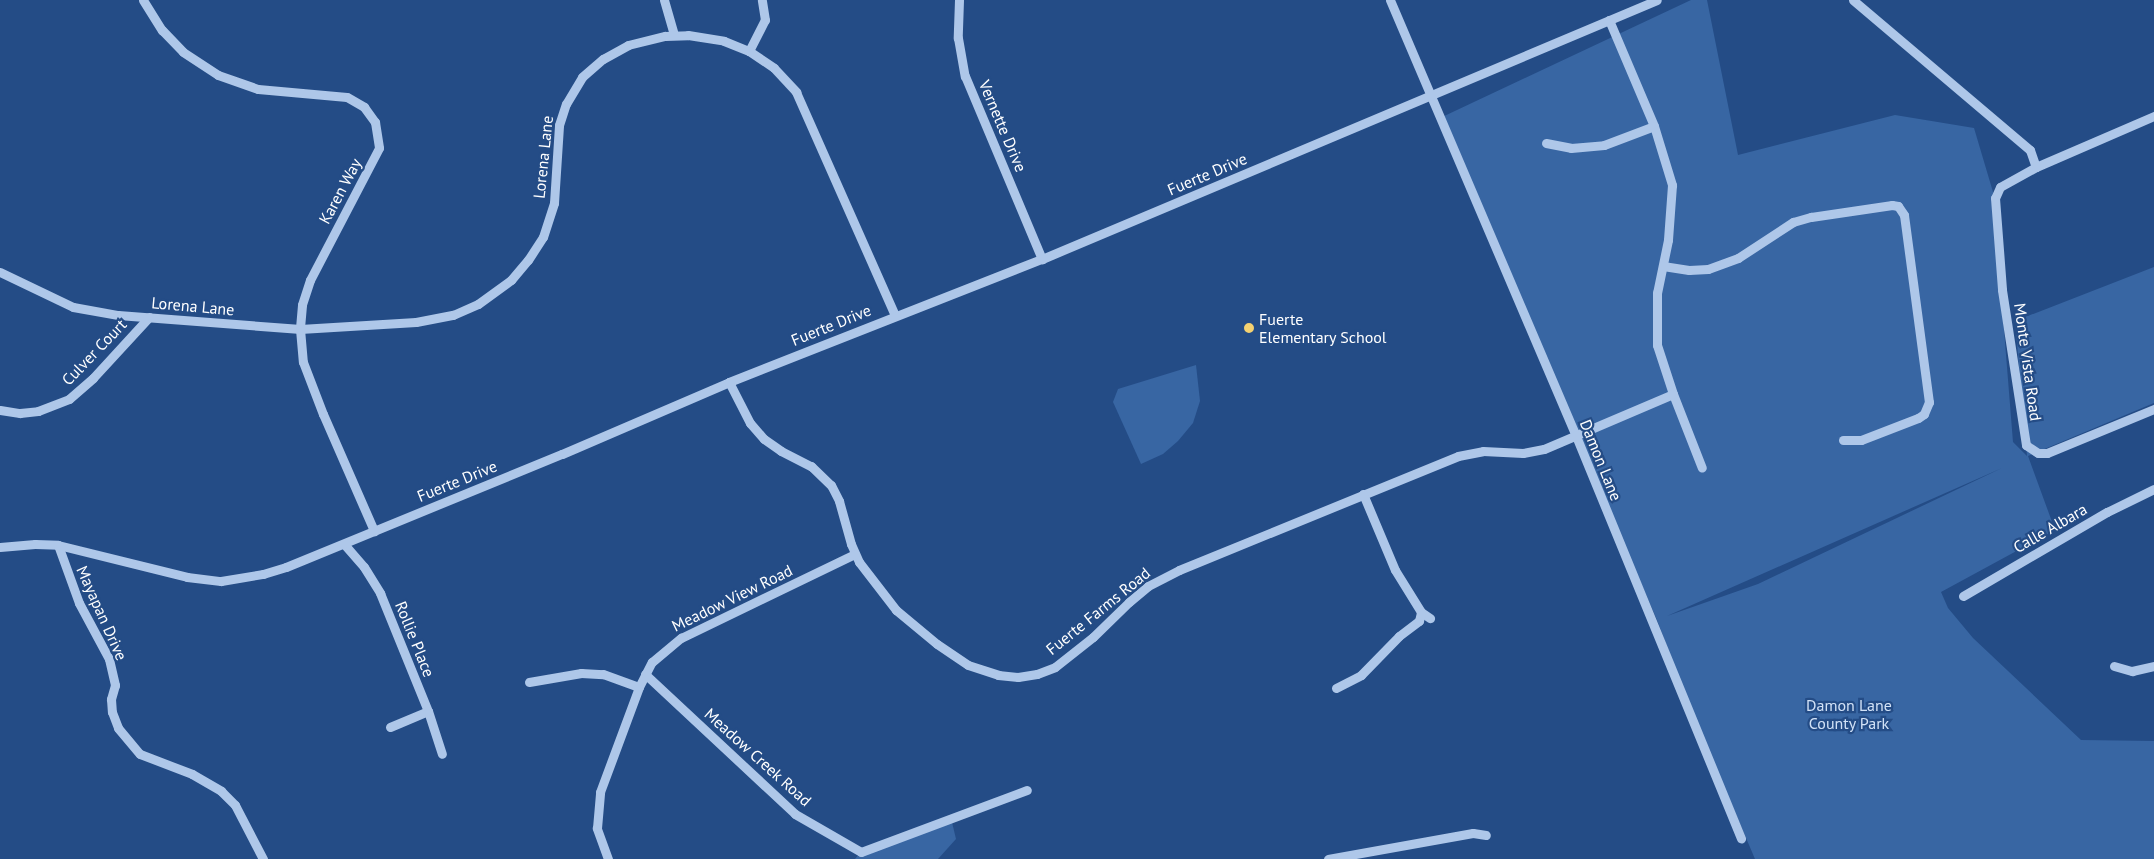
<!DOCTYPE html>
<html>
<head>
<meta charset="utf-8">
<style>
  body { margin:0 }
  #map { position:relative; width:2154px; height:859px; overflow:hidden; background:#244c86; font-family:"PT Sans",sans-serif }
  div>[style] { position:absolute }
  .green>* { inset:0; background:#3866a3 }
  .minor>* { height:9px; margin:-4.5px; padding:0 4.5px; transform-origin:4.5px; border-radius:4.5px; background:#aec7e9 }
  .dots>* { width:14px; height:14px; translate:-50% -50%; box-sizing:border-box; border:2px solid #244c86; border-radius:50% }
  span { translate:-50% -50%; white-space:nowrap; text-align:center; line-height:1.15; -webkit-text-stroke:4.5px #244c86; paint-order:stroke }
  .street-label { font-size:16px; color:#fff }
  .poi-label { font-size:16px; color:#fff }
  .left { translate:0 -50%; text-align:left }
  .park-label { font-size:16px; color:#d2e2f7 }
</style>
</head>
<body>
<div id="map">
  <div class="green">
    <div style="clip-path:polygon(evenodd,1691px 0,1707px 0,1738px 155px,1895px 115px,1974px 128px,1993px 192px,2013px 442px,2027px 456px,2015px 321px,2154px 267px,2154px 403px,2028px 456px,2055px 530px,1941px 592px,1948px 608px,1973px 638px,2081px 740px,2154px 741px,2154px 859px,1755px 859px,1691px 709px,1657px 620px,1440px 118px,1691px 0,2002px 468px,1758px 584px,1667px 616px,2002px 468px)"></div>
    <div style="clip-path:polygon(1196px 365px,1200px 401px,1193px 423px,1178px 441px,1163px 454px,1141px 464px,1113px 402px,1118px 389px)"></div>
    <div style="clip-path:polygon(951px 818px,956px 839px,938px 859px,855px 859px,861px 852px)"></div>
  </div>
  <div class="minor">
    <div style="left:143px;top:0;width:36px;rotate:58deg"></div>
    <div style="left:162px;top:30px;width:30px;rotate:46deg"></div>
    <div style="left:183px;top:52px;width:42px;rotate:33.3deg"></div>
    <div style="left:218px;top:75px;width:42px;rotate:19.3deg"></div>
    <div style="left:258px;top:89px;width:89px;rotate:5.1deg"></div>
    <div style="left:347px;top:97px;width:20px;rotate:30deg"></div>
    <div style="left:364px;top:107px;width:19px;rotate:54deg"></div>
    <div style="left:375px;top:122px;width:26px;rotate:81deg"></div>
    <div style="left:379px;top:148px;width:149px;rotate:117.6deg"></div>
    <div style="left:310px;top:280px;width:26px;rotate:108deg"></div>
    <div style="left:302px;top:305px;width:24px;rotate:95deg"></div>
    <div style="left:300px;top:329px;width:33px;rotate:85deg"></div>
    <div style="left:303px;top:362px;width:56px;rotate:69deg"></div>
    <div style="left:323px;top:414px;width:128px;rotate:66.4deg"></div>
    <div style="left:664px;top:0;width:36px;rotate:74deg"></div>
    <div style="left:959px;top:0;width:38px;rotate:92deg"></div>
    <div style="left:958px;top:38px;width:39px;rotate:80deg"></div>
    <div style="left:965px;top:76px;width:199px;rotate:67.2deg"></div>
    <div style="left:1390px;top:0;width:474px;rotate:66.9deg"></div>
    <div style="left:1576px;top:436px;width:435px;rotate:67.7deg"></div>
    <div style="left:1853px;top:0;width:232px;rotate:40.3deg"></div>
    <div style="left:2030px;top:150px;width:18px;rotate:71deg"></div>
    <div style="left:2036px;top:167px;width:41px;rotate:150.9deg"></div>
    <div style="left:2000px;top:187px;width:12px;rotate:114deg"></div>
    <div style="left:1995px;top:198px;width:92px;rotate:85.6deg"></div>
    <div style="left:2002px;top:290px;width:157px;rotate:81.2deg"></div>
    <div style="left:2026px;top:445px;width:14px;rotate:34deg"></div>
    <div style="left:2038px;top:453px;width:9px"></div>
    <div style="left:2047px;top:453px;width:116px;rotate:-22.4deg"></div>
    <div style="left:1609px;top:20px;width:115px;rotate:67deg"></div>
    <div style="left:1654px;top:126px;width:62px;rotate:73deg"></div>
    <div style="left:1672px;top:185px;width:55px;rotate:94.2deg"></div>
    <div style="left:1668px;top:240px;width:54px;rotate:101.7deg"></div>
    <div style="left:1657px;top:293px;width:52px;rotate:90deg"></div>
    <div style="left:1657px;top:345px;width:52px;rotate:71.9deg"></div>
    <div style="left:1673px;top:394px;width:79px;rotate:68.6deg"></div>
    <div style="left:749px;top:51px;width:35px;rotate:-63deg"></div>
    <div style="left:765px;top:20px;width:20px;rotate:-99deg"></div>
    <div style="left:1546px;top:143px;width:25px;rotate:11deg"></div>
    <div style="left:1571px;top:148px;width:33px;rotate:-5deg"></div>
    <div style="left:1604px;top:145px;width:53px;rotate:-20.8deg"></div>
    <div style="left:2036px;top:167px;width:129px;rotate:-23.4deg"></div>
    <div style="left:1663px;top:266px;width:26px;rotate:9deg"></div>
    <div style="left:1689px;top:270px;width:19px;rotate:-3deg"></div>
    <div style="left:1708px;top:269px;width:32px;rotate:-20deg"></div>
    <div style="left:1738px;top:258px;width:66px;rotate:-33.2deg"></div>
    <div style="left:1793px;top:222px;width:19px;rotate:-16deg"></div>
    <div style="left:1811px;top:217px;width:82px;rotate:-8.4deg"></div>
    <div style="left:1892px;top:205px;width:6px;rotate:9deg"></div>
    <div style="left:1898px;top:206px;width:11px;rotate:56deg"></div>
    <div style="left:1904px;top:215px;width:189px;rotate:82.4deg"></div>
    <div style="left:1929px;top:402px;width:13px;rotate:113deg"></div>
    <div style="left:1924px;top:414px;width:7px;rotate:146deg"></div>
    <div style="left:1918px;top:418px;width:61px;rotate:158.9deg"></div>
    <div style="left:1861px;top:440px;width:18px;rotate:180deg"></div>
    <div style="left:0;top:272px;width:81px;rotate:25.6deg"></div>
    <div style="left:73px;top:307px;width:46px;rotate:10.1deg"></div>
    <div style="left:118px;top:315px;width:183px;rotate:4.4deg"></div>
    <div style="left:300px;top:329px;width:116px;rotate:-3.5deg"></div>
    <div style="left:416px;top:322px;width:38px;rotate:-11deg"></div>
    <div style="left:453px;top:315px;width:27px;rotate:-24deg"></div>
    <div style="left:478px;top:304px;width:41px;rotate:-36deg"></div>
    <div style="left:511px;top:280px;width:26px;rotate:-50deg"></div>
    <div style="left:528px;top:260px;width:27px;rotate:-57deg"></div>
    <div style="left:543px;top:237px;width:36px;rotate:-72deg"></div>
    <div style="left:554px;top:203px;width:78px;rotate:-86.3deg"></div>
    <div style="left:559px;top:125px;width:22px;rotate:-72deg"></div>
    <div style="left:566px;top:104px;width:31px;rotate:-59deg"></div>
    <div style="left:582px;top:77px;width:28px;rotate:-41deg"></div>
    <div style="left:603px;top:59px;width:29px;rotate:-29deg"></div>
    <div style="left:628px;top:45px;width:38px;rotate:-14deg"></div>
    <div style="left:665px;top:36px;width:23px;rotate:-2deg"></div>
    <div style="left:688px;top:35px;width:36px;rotate:9deg"></div>
    <div style="left:724px;top:41px;width:27px;rotate:22deg"></div>
    <div style="left:749px;top:51px;width:30px;rotate:34deg"></div>
    <div style="left:774px;top:68px;width:33px;rotate:47deg"></div>
    <div style="left:796px;top:92px;width:244px;rotate:66.1deg"></div>
    <div style="left:729px;top:382px;width:46px;rotate:62.9deg"></div>
    <div style="left:750px;top:423px;width:21px;rotate:49deg"></div>
    <div style="left:764px;top:439px;width:21px;rotate:35deg"></div>
    <div style="left:781px;top:451px;width:34px;rotate:27deg"></div>
    <div style="left:811px;top:466px;width:28px;rotate:44deg"></div>
    <div style="left:831px;top:485px;width:18px;rotate:63deg"></div>
    <div style="left:839px;top:501px;width:45px;rotate:74.4deg"></div>
    <div style="left:851px;top:544px;width:20px;rotate:66deg"></div>
    <div style="left:859px;top:562px;width:61px;rotate:52.4deg"></div>
    <div style="left:896px;top:610px;width:53px;rotate:39.7deg"></div>
    <div style="left:937px;top:644px;width:37px;rotate:34deg"></div>
    <div style="left:968px;top:665px;width:32px;rotate:18deg"></div>
    <div style="left:998px;top:675px;width:20px;rotate:6deg"></div>
    <div style="left:1018px;top:677px;width:19px;rotate:-9deg"></div>
    <div style="left:1037px;top:674px;width:19px;rotate:-21deg"></div>
    <div style="left:1055px;top:667px;width:48px;rotate:-38.3deg"></div>
    <div style="left:1093px;top:637px;width:50px;rotate:-44.2deg"></div>
    <div style="left:1129px;top:602px;width:25px;rotate:-40deg"></div>
    <div style="left:1148px;top:586px;width:35px;rotate:-27deg"></div>
    <div style="left:1179px;top:570px;width:301px;rotate:-22.2deg"></div>
    <div style="left:1458px;top:456px;width:25px;rotate:-11deg"></div>
    <div style="left:1483px;top:451px;width:40px;rotate:2.9deg"></div>
    <div style="left:1523px;top:453px;width:21px;rotate:-11deg"></div>
    <div style="left:1544px;top:449px;width:140px;rotate:-23.1deg"></div>
    <div style="left:0;top:410px;width:20px;rotate:9deg"></div>
    <div style="left:20px;top:413px;width:18px;rotate:-6deg"></div>
    <div style="left:38px;top:411px;width:33px;rotate:-21deg"></div>
    <div style="left:69px;top:399px;width:32px;rotate:-41deg"></div>
    <div style="left:93px;top:378px;width:83px;rotate:-47.4deg"></div>
    <div style="left:1363px;top:494px;width:82px;rotate:67.2deg"></div>
    <div style="left:1395px;top:570px;width:49px;rotate:58.2deg"></div>
    <div style="left:1421px;top:612px;width:11px;rotate:34deg"></div>
    <div style="left:344px;top:544px;width:30px;rotate:49deg"></div>
    <div style="left:364px;top:567px;width:31px;rotate:58deg"></div>
    <div style="left:380px;top:593px;width:127px;rotate:67.9deg"></div>
    <div style="left:428px;top:711px;width:45px;rotate:72deg"></div>
    <div style="left:58px;top:545px;width:62px;rotate:70.1deg"></div>
    <div style="left:79px;top:603px;width:64px;rotate:61.8deg"></div>
    <div style="left:109px;top:659px;width:27px;rotate:77deg"></div>
    <div style="left:115px;top:685px;width:15px;rotate:106deg"></div>
    <div style="left:111px;top:699px;width:13px;rotate:86deg"></div>
    <div style="left:112px;top:712px;width:17px;rotate:69deg"></div>
    <div style="left:118px;top:728px;width:34px;rotate:50deg"></div>
    <div style="left:140px;top:754px;width:56px;rotate:21deg"></div>
    <div style="left:192px;top:774px;width:34px;rotate:30deg"></div>
    <div style="left:221px;top:791px;width:20px;rotate:45deg"></div>
    <div style="left:235px;top:805px;width:61px;rotate:62.6deg"></div>
    <div style="left:0;top:547px;width:35px;rotate:-5deg"></div>
    <div style="left:35px;top:544px;width:23px;rotate:2deg"></div>
    <div style="left:58px;top:545px;width:133px;rotate:13.9deg"></div>
    <div style="left:187px;top:577px;width:34px;rotate:7deg"></div>
    <div style="left:221px;top:581px;width:43px;rotate:-9.5deg"></div>
    <div style="left:263px;top:574px;width:24px;rotate:-17deg"></div>
    <div style="left:286px;top:567px;width:298px;rotate:-22.3deg"></div>
    <div style="left:562px;top:454px;width:182px;rotate:-23.3deg"></div>
    <div style="left:729px;top:382px;width:336px;rotate:-21.5deg"></div>
    <div style="left:1042px;top:259px;width:667px;rotate:-22.84deg"></div>
    <div style="left:1963px;top:596px;width:167px;rotate:-30.3deg"></div>
    <div style="left:2107px;top:512px;width:52px;rotate:-26.1deg"></div>
    <div style="left:2114px;top:666px;width:19px;rotate:16deg"></div>
    <div style="left:2132px;top:671px;width:23px;rotate:-13deg"></div>
    <div style="left:645px;top:674px;width:205px;rotate:43deg"></div>
    <div style="left:795px;top:814px;width:76px;rotate:29.9deg"></div>
    <div style="left:861px;top:852px;width:177px;rotate:-20.5deg"></div>
    <div style="left:529px;top:682px;width:53px;rotate:-9.8deg"></div>
    <div style="left:581px;top:673px;width:22px;rotate:3deg"></div>
    <div style="left:603px;top:674px;width:38px;rotate:20deg"></div>
    <div style="left:1336px;top:688px;width:28px;rotate:-27deg"></div>
    <div style="left:1361px;top:675px;width:54px;rotate:-45.7deg"></div>
    <div style="left:1399px;top:636px;width:25px;rotate:-37deg"></div>
    <div style="left:1419px;top:621px;width:9px;rotate:-77deg"></div>
    <div style="left:390px;top:727px;width:41px;rotate:-22.8deg"></div>
    <div style="left:608px;top:859px;width:33px;rotate:-110deg"></div>
    <div style="left:597px;top:828px;width:36px;rotate:-85deg"></div>
    <div style="left:600px;top:792px;width:112px;rotate:-69.6deg"></div>
    <div style="left:639px;top:687px;width:28px;rotate:-63deg"></div>
    <div style="left:652px;top:662px;width:38px;rotate:-40deg"></div>
    <div style="left:681px;top:638px;width:193px;rotate:-25.8deg"></div>
    <div style="left:1328px;top:859px;width:147px;rotate:-10.2deg"></div>
    <div style="left:1473px;top:833px;width:13px;rotate:9deg"></div>
  </div>
  <div class="dots">
    <div style="left:1249px;top:328px;background:#f4d171"></div>
  </div>
  <div class="street-label">
    <span style="left:1003px;top:126px;rotate:67deg">Vernette Drive</span>
    <span style="left:543px;top:157px;rotate:-84deg">Lorena Lane</span>
    <span style="left:1207px;top:174px;rotate:-23deg">Fuerte Drive</span>
    <span style="left:340px;top:191px;rotate:-62deg">Karen Way</span>
    <span style="left:193px;top:306px;rotate:5deg">Lorena Lane</span>
    <span style="left:831px;top:325px;rotate:-22deg">Fuerte Drive</span>
    <span style="left:94px;top:352px;rotate:-46deg">Culver Court</span>
    <span style="left:2028px;top:362px;rotate:82deg">Monte Vista Road</span>
    <span style="left:1601px;top:460px;rotate:68deg">Damon Lane</span>
    <span style="left:457px;top:481px;rotate:-22deg">Fuerte Drive</span>
    <span style="left:2050px;top:528px;rotate:-30deg">Calle Albara</span>
    <span style="left:732px;top:598px;rotate:-26deg">Meadow View Road</span>
    <span style="left:1098px;top:611px;rotate:-39deg">Fuerte Farms Road</span>
    <span style="left:102px;top:613px;rotate:66deg">Mayapan Drive</span>
    <span style="left:415px;top:639px;rotate:68deg">Rollie Place</span>
    <span style="left:758px;top:757px;rotate:42deg">Meadow Creek Road</span>
  </div>
  <div class="poi-label">
    <span class="left" style="left:1259px;top:328px">Fuerte<br>Elementary School</span>
  </div>
  <div class="park-label">
    <span style="left:1849px;top:714px">Damon Lane<br>County Park</span>
  </div>
</div>
</body>
</html>
